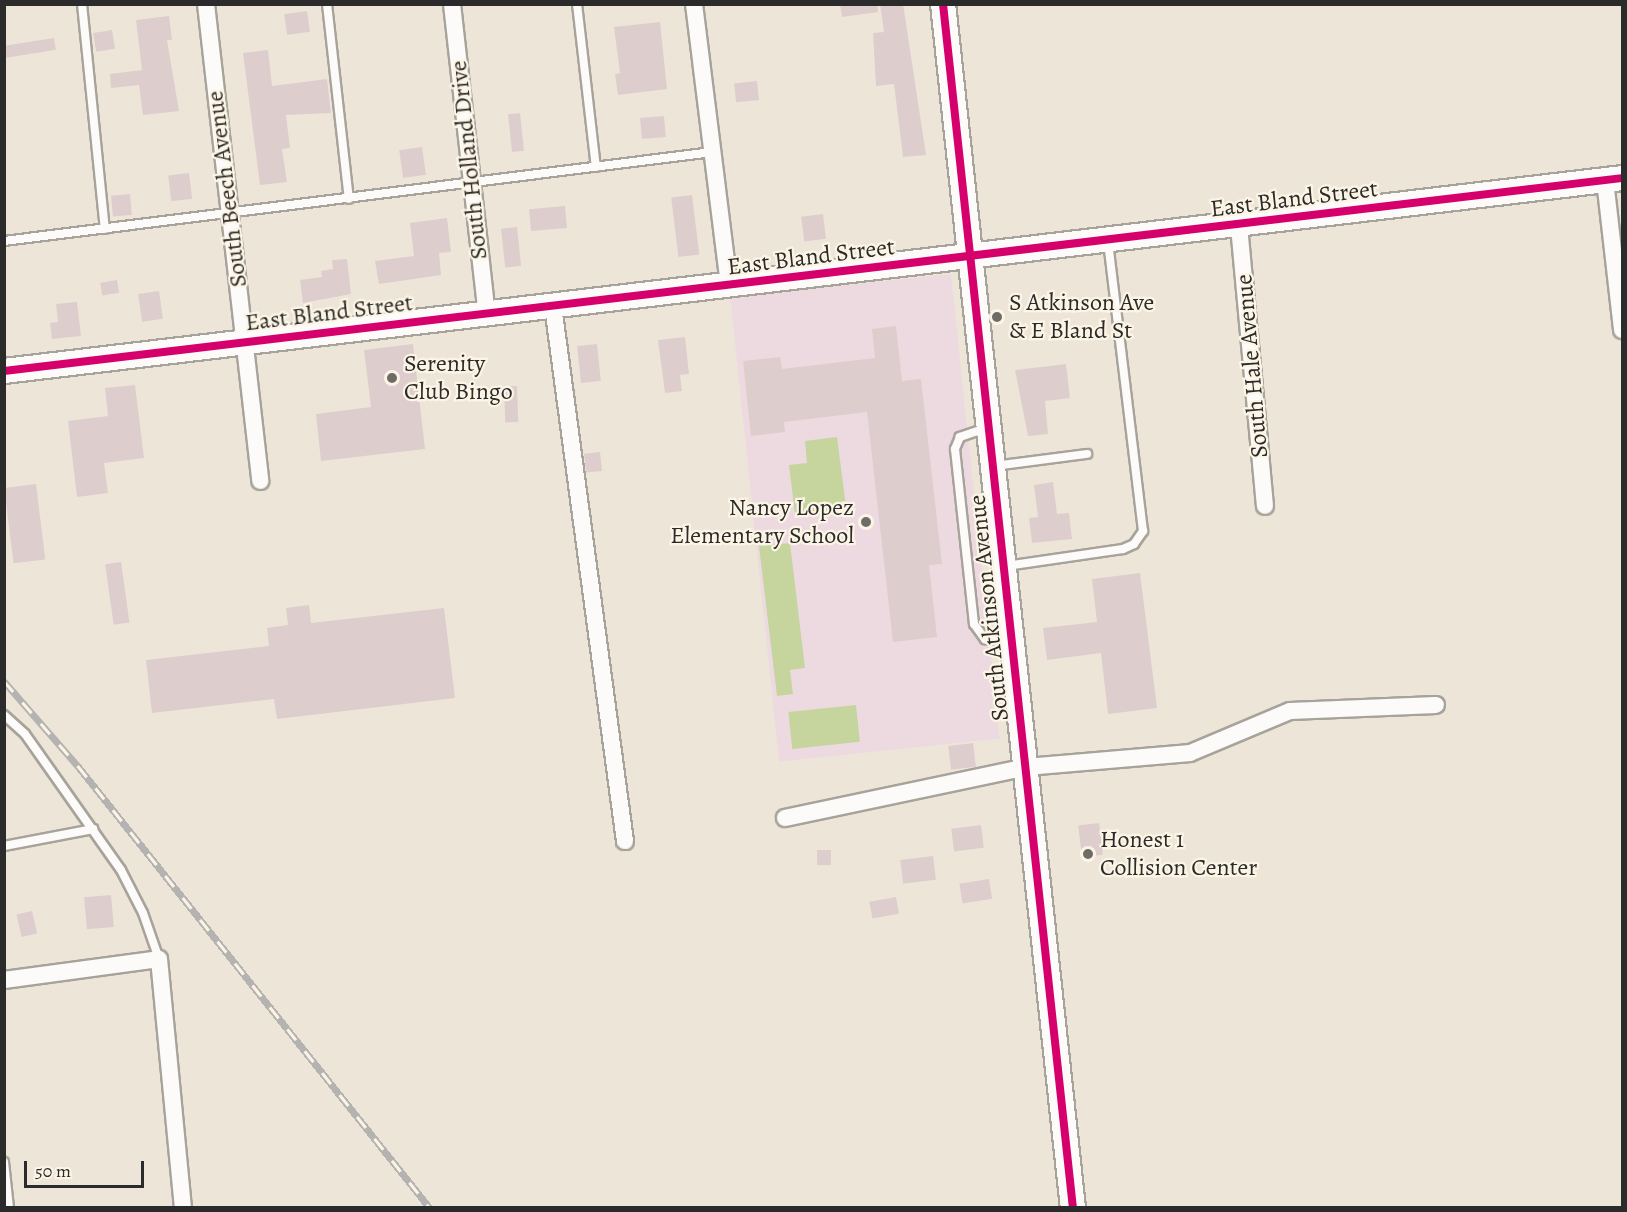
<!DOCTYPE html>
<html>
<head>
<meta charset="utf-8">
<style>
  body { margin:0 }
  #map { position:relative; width:1627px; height:1212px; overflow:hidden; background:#ede6d8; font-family:Alegreya,serif }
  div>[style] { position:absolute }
  .built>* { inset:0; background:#eddae1; transform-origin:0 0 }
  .green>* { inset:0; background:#c6d49e; transform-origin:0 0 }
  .building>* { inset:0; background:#decdcd; transform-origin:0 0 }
  .roads { filter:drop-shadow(2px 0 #a7a39b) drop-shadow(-2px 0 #a7a39b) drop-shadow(0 2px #a7a39b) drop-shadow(0 -2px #a7a39b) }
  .lane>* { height:8px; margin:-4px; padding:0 4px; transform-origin:4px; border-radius:4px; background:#fcfbf9 }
  .street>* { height:16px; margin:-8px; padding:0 8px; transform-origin:8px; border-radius:8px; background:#fcfbf9 }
  .secondary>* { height:24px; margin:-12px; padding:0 12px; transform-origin:12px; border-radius:12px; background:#fcfbf9 }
  .rail>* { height:7px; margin-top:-3.5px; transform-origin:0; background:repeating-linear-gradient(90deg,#fcf5e5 0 14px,#b4b3b1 0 28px); box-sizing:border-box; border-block:2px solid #b4b3b1 }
  .cycleway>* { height:8px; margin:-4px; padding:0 4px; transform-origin:4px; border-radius:4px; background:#d6006c }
  .dots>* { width:16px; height:16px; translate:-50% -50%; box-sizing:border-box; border:3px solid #fcf5e5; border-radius:50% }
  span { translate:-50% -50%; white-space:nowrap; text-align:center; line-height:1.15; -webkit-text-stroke:4.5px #fcf5e5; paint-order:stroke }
  .street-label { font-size:24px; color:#2b2b2b }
  .poi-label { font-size:24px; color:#2b2b2b }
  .left { translate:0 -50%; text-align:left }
  .right { translate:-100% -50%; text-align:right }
  .frame { position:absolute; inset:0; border:6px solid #2b2b2b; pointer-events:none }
  .scale { position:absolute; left:24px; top:1161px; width:120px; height:27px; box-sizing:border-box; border:3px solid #2b2b2b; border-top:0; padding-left:8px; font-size:18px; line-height:21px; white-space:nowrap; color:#2b2b2b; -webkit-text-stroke:4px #fcf5e5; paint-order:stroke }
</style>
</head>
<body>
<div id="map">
  <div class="built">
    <div style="left:951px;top:274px;width:467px;height:222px;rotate:84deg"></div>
  </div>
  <div class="green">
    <div style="clip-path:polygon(837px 437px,846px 507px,795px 514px,789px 465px,807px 463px,805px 441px)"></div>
    <div style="clip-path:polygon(790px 543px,805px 668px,790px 670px,793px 694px,777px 696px,759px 546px)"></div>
    <div style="left:856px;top:705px;width:37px;height:68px;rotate:84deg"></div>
  </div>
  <div class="building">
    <div style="clip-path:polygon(840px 4px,877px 4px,878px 12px,842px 17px)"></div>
    <div style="clip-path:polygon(880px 4px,903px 4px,926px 155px,903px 157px,894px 84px,876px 86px,873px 33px,884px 32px)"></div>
    <div style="left:307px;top:11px;width:21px;height:23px;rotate:82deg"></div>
    <div style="clip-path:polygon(169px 16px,172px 40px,167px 40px,179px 111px,143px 115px,139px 85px,111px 88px,110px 74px,142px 70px,136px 20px)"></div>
    <div style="clip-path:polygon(660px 22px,667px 89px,618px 95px,615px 74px,620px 73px,614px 27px)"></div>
    <div style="left:112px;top:30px;width:19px;height:19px;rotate:81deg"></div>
    <div style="left:54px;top:38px;width:12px;height:50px;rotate:81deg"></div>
    <div style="clip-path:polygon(268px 50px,272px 86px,327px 79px,331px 113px,286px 115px,290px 148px,282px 149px,287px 182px,260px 185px,243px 53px)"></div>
    <div style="left:757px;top:81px;width:19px;height:23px;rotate:84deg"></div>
    <div style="left:520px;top:113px;width:38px;height:12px;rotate:84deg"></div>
    <div style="left:664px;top:116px;width:21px;height:24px;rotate:85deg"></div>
    <div style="left:422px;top:147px;width:28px;height:23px;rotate:82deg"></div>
    <div style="left:189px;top:173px;width:26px;height:21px;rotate:83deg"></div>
    <div style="left:130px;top:194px;width:21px;height:19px;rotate:85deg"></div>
    <div style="left:692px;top:195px;width:60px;height:21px;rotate:83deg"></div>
    <div style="left:565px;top:206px;width:22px;height:36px;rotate:85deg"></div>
    <div style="left:823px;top:214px;width:25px;height:22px;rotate:83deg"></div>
    <div style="clip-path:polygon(447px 218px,451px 252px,439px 253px,441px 275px,379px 284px,375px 261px,414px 256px,410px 223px)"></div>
    <div style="left:517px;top:227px;width:39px;height:16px;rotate:84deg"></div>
    <div style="clip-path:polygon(347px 259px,351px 294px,303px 303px,300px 280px,322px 277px,321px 271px,333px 269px,332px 260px)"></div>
    <div style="left:117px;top:280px;width:13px;height:17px;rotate:81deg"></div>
    <div style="left:159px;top:291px;width:28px;height:21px;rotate:82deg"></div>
    <div style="clip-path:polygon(77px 302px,81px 336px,52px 339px,50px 323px,58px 322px,56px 304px)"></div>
    <div style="clip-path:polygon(896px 326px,902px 381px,921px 379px,942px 564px,929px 565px,937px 637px,893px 642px,867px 412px,784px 422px,785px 432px,751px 436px,743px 361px,780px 357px,782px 369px,875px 358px,872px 329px)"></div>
    <div style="clip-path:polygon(685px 337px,689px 374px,680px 375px,682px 391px,665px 393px,658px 340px)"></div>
    <div style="clip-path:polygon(413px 344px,425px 449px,321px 461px,316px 414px,371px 407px,364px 350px)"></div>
    <div style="left:597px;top:344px;width:37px;height:20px;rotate:84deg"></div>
    <div style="clip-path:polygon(1066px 364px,1070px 398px,1045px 401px,1048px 434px,1028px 436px,1015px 370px)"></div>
    <div style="clip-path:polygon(135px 385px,144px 458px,104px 463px,108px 493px,77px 497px,68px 421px,108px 416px,105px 388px)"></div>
    <div style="left:517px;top:386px;width:36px;height:13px;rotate:88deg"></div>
    <div style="left:600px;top:452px;width:19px;height:16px;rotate:84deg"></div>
    <div style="clip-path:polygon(1053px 482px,1057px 514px,1069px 513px,1072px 539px,1032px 543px,1029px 518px,1038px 517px,1034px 485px)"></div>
    <div style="left:36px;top:484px;width:76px;height:32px;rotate:83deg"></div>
    <div style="left:121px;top:562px;width:61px;height:16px;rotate:82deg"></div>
    <div style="clip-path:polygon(1140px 573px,1157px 708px,1108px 714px,1101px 653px,1047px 660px,1043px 628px,1097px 622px,1092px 579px)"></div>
    <div style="clip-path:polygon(309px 605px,311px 623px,444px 608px,455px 698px,277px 719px,274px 699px,152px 713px,146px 660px,269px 646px,267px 628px,288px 625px,286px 608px)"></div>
    <div style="left:973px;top:743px;width:24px;height:25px;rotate:83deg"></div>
    <div style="left:1099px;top:823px;width:32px;height:21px;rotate:83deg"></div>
    <div style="left:981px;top:825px;width:23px;height:30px;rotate:83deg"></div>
    <div style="left:817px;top:850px;width:14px;height:15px"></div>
    <div style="left:933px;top:856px;width:24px;height:33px;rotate:83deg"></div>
    <div style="left:989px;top:879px;width:20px;height:30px;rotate:81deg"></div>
    <div style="left:111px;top:895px;width:32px;height:27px;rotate:85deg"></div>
    <div style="left:896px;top:897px;width:17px;height:27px;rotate:80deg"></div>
    <div style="left:32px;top:911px;width:23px;height:16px;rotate:77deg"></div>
  </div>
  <div class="roads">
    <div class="lane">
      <div style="left:82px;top:4px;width:226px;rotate:84.2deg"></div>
      <div style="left:327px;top:4px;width:196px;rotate:83.6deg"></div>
      <div style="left:577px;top:4px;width:164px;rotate:83.4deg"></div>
      <div style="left:4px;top:241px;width:714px;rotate:-7.16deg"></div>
      <div style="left:986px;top:428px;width:28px;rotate:161deg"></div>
      <div style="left:960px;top:437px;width:13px;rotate:113deg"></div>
      <div style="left:955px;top:449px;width:176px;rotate:83.8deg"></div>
      <div style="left:974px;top:624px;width:19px;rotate:54deg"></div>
      <div style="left:985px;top:639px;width:24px;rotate:5deg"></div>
      <div style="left:994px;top:466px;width:94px;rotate:-7.4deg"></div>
      <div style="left:1006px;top:566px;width:118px;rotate:-8.3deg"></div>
      <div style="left:1123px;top:549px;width:12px;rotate:-24deg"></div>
      <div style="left:1134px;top:544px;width:16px;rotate:-55deg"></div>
      <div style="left:1143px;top:531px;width:291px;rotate:-96.9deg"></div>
      <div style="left:4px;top:715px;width:28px;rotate:42deg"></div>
      <div style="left:25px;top:734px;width:166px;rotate:54.8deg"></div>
      <div style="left:121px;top:870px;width:48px;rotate:62.9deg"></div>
      <div style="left:143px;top:913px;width:49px;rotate:70.8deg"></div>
      <div style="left:4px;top:846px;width:91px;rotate:-10.8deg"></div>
      <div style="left:4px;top:1162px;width:46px;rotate:83.8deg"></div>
    </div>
    <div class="street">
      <div style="left:206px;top:4px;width:480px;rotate:83.5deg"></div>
      <div style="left:452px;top:4px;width:313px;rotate:83.6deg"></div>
      <div style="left:694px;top:4px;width:284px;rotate:82.9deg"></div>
      <div style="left:1605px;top:180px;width:151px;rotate:83.5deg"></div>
      <div style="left:1239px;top:226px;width:281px;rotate:84.7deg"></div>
      <div style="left:553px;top:306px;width:540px;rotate:82.34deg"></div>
      <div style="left:785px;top:818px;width:246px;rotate:-11.9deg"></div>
      <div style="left:1026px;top:767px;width:165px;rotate:-4.9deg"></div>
      <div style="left:1190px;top:753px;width:108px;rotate:-22.8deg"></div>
      <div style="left:1290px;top:711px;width:146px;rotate:-2.4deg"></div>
      <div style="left:4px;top:980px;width:156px;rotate:-7.7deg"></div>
      <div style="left:159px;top:959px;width:250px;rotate:84.5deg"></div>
    </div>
    <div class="secondary">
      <div style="left:943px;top:4px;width:1211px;rotate:83.84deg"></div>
      <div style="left:4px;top:371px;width:1629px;rotate:-6.8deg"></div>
    </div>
  </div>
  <div class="rail">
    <div style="left:4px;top:681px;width:113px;rotate:49deg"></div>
    <div style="left:78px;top:766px;width:565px;rotate:51.47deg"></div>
  </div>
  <div class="cycleway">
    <div style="left:943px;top:4px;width:1211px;rotate:83.84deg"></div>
    <div style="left:4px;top:371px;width:1629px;rotate:-6.8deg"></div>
  </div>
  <div class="dots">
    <div style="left:997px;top:317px;background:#6f6c68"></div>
    <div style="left:392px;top:378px;background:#6f6c68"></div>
    <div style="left:866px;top:522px;background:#6f6c68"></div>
    <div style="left:1088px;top:854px;background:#6f6c68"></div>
  </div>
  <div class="street-label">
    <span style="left:469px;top:160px;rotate:-96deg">South Holland Drive</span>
    <span style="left:227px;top:189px;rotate:-97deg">South Beech Avenue</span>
    <span style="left:1294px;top:199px;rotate:-7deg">East Bland Street</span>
    <span style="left:811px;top:257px;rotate:-7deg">East Bland Street</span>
    <span style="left:329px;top:313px;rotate:-7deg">East Bland Street</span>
    <span style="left:1252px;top:366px;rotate:-95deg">South Hale Avenue</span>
    <span style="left:989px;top:608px;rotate:-96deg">South Atkinson Avenue</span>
  </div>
  <div class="poi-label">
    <span class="left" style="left:1009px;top:317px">S Atkinson Ave<br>&amp; E Bland St</span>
    <span class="left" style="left:404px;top:378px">Serenity<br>Club Bingo</span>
    <span class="right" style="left:854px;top:522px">Nancy Lopez<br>Elementary School</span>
    <span class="left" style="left:1100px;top:854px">Honest 1<br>Collision Center</span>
  </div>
  <div class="frame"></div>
  <div class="scale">50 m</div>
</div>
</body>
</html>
